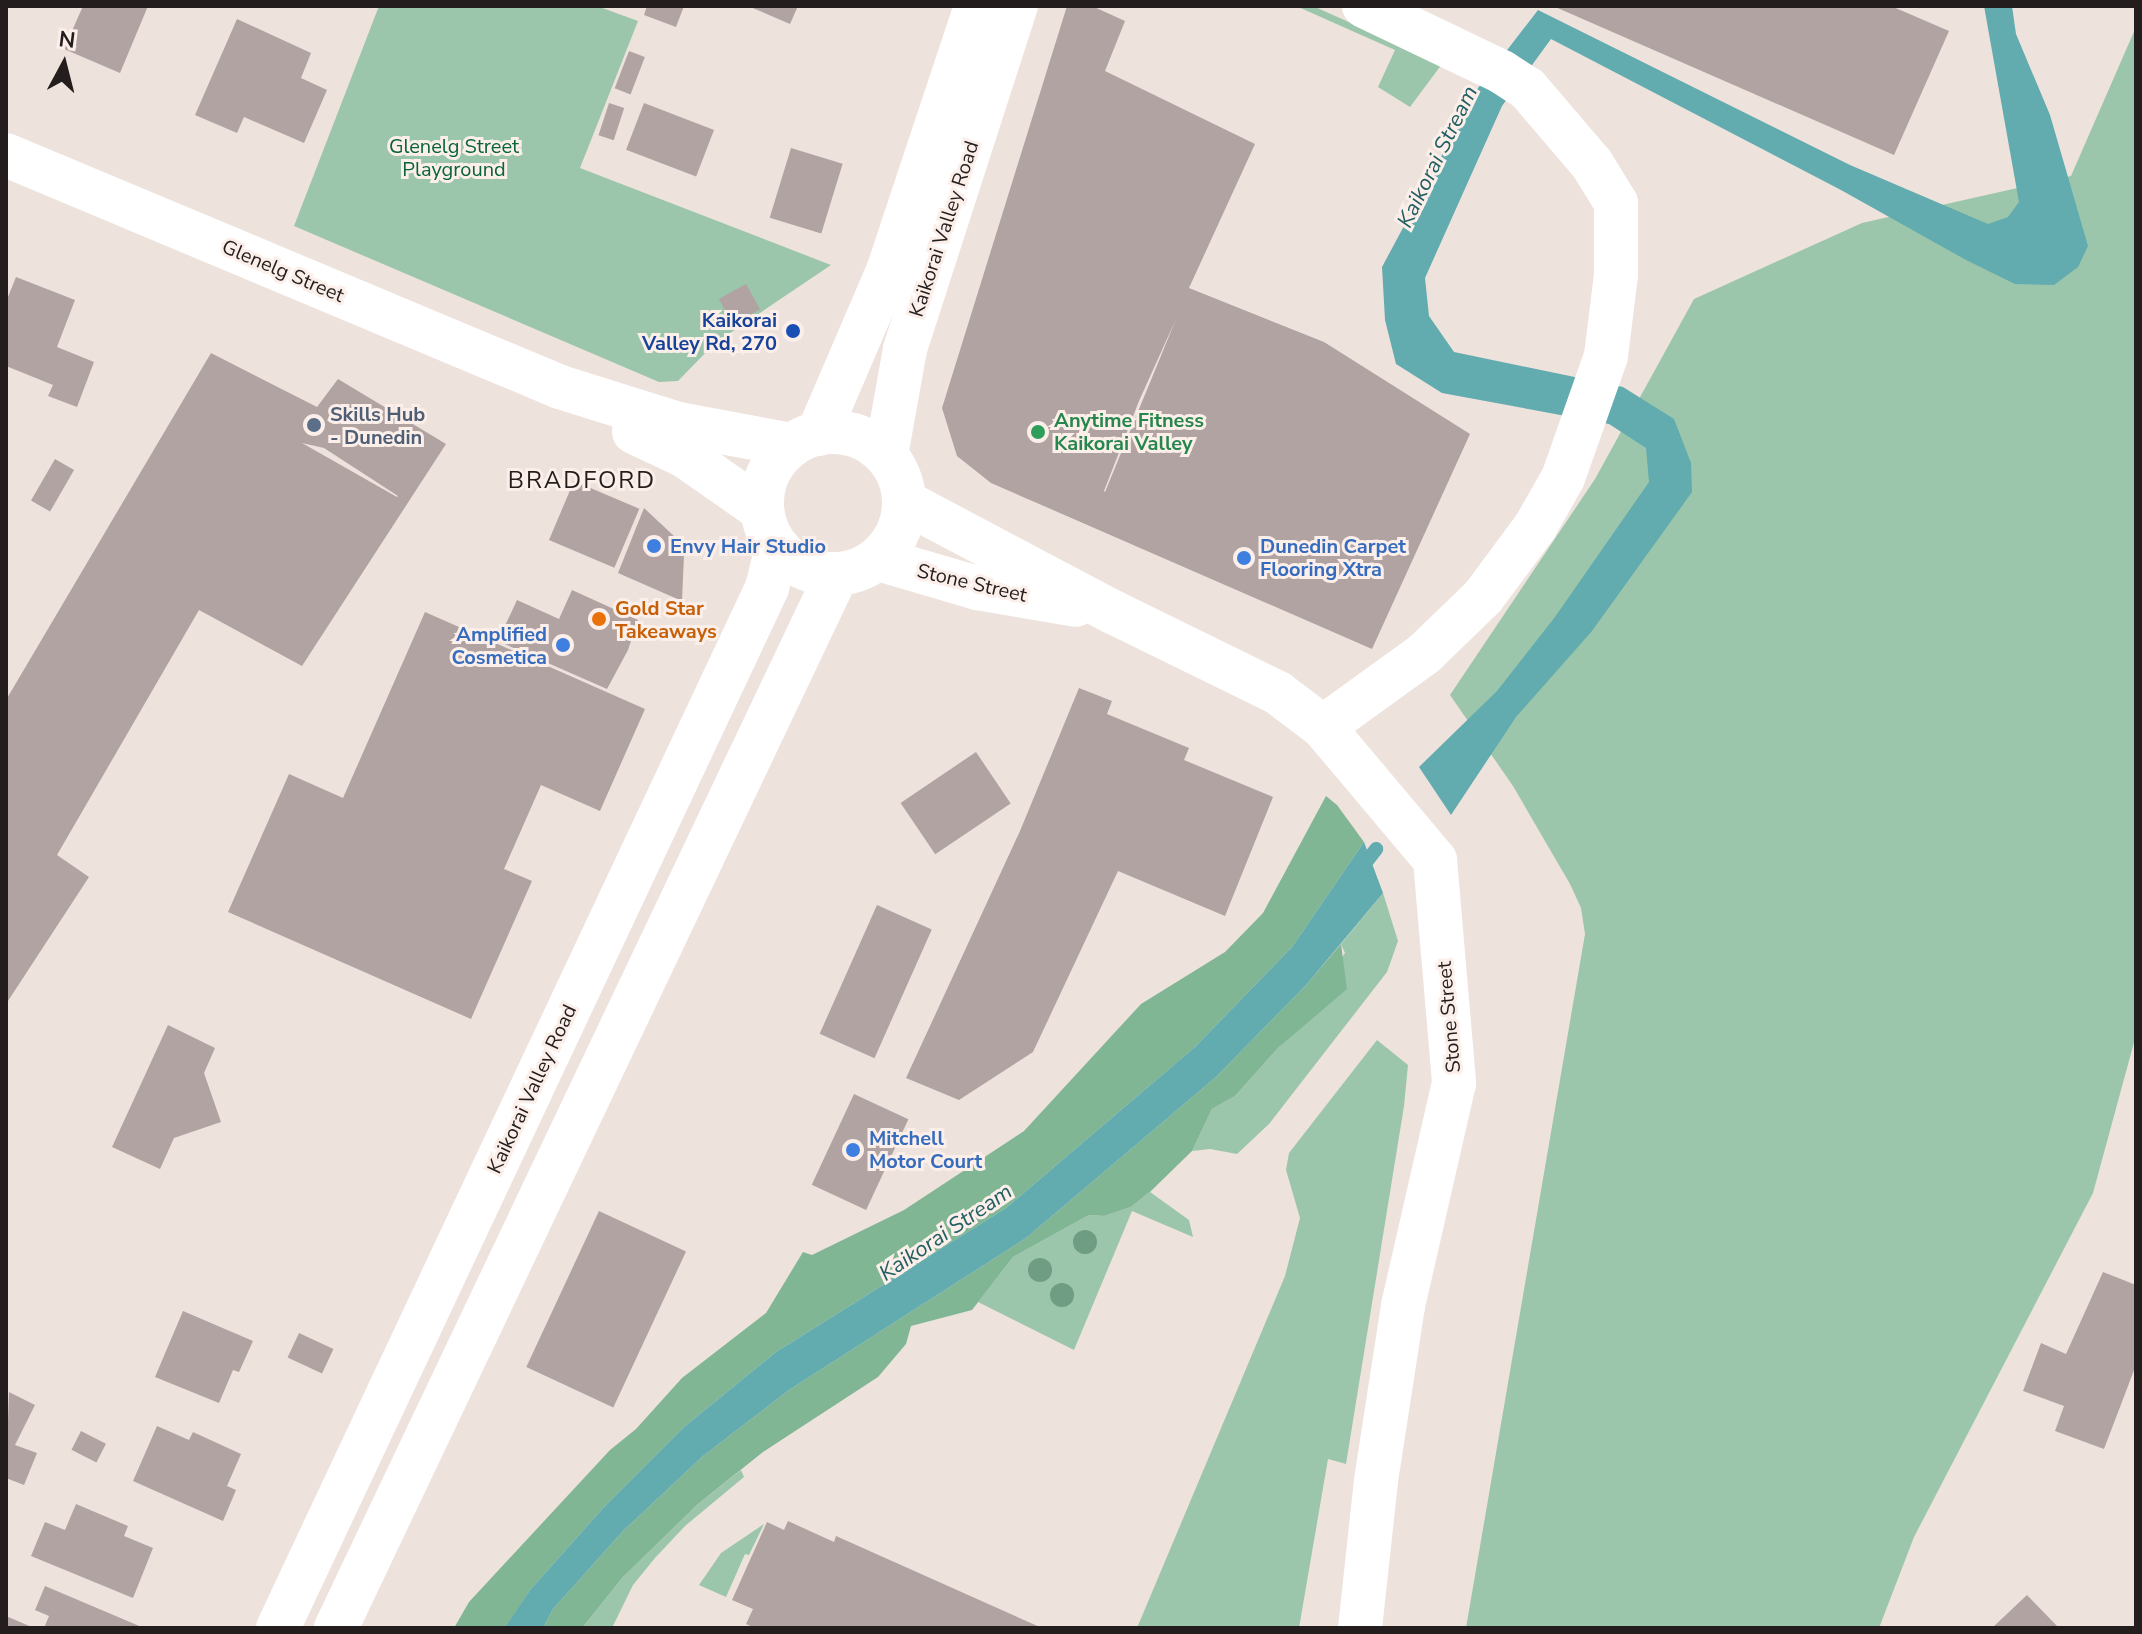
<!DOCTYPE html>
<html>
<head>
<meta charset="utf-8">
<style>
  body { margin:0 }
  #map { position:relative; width:2142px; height:1634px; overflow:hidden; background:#eee2dd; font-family:"Nunito Sans",sans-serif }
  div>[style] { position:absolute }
  .green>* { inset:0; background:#9bc6ab }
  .forest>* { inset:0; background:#81b695 }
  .water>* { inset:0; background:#62abaf }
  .stream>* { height:14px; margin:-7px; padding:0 7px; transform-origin:7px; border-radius:7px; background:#62abaf }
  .building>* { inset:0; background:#b0a3a2; transform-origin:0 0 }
  .minor>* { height:44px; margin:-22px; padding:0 22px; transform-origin:22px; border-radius:22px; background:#fff }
  .major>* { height:44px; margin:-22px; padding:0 22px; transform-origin:22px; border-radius:22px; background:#fff }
  .major>.ring { margin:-22px; padding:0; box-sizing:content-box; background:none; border:44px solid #fff; border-radius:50% }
  .trees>* { width:24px; height:24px; margin:-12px; border-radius:50%; background:#6f9d84 }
  .dots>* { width:22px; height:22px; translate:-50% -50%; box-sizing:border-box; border:4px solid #fcefea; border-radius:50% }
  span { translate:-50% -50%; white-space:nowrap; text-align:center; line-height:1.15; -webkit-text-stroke:6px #fcefea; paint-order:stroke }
  .park-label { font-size:20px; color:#07643b }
  .street-label { font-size:20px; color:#231e1d }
  .transit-label { font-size:20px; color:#164399; font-weight:700 }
  .right { translate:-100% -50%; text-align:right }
  .service-label { font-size:20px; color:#4e5e75; font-weight:700 }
  .left { translate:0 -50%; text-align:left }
  .leisure-label { font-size:20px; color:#27864d; font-weight:700 }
  .shop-label { font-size:20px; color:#366cbe; font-weight:700 }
  .food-label { font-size:20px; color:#c56008; font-weight:700 }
  .water-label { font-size:22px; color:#225f62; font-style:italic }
  .quarter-label { font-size:24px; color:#231e1d; letter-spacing:2px }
  .frame { position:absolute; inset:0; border:8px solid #231e1d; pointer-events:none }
  .north { position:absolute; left:24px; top:24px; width:80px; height:80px; -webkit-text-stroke:6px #fcefea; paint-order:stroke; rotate:7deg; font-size:22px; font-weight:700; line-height:32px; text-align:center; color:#231e1d }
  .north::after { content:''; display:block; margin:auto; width:28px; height:36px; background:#231e1d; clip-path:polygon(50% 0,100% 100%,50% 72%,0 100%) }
</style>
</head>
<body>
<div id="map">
  <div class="green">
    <div style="clip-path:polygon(379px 6px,597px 6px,638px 21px,580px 168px,831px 265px,714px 344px,678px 381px,659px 382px,294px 226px)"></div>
    <div style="clip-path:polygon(1296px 6px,1313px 6px,1442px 64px,1410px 107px,1378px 87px,1395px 50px)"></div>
    <div style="clip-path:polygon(2136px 27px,2136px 1035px,2093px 1193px,1914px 1537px,1879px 1628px,1466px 1628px,1585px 934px,1581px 908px,1570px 884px,1513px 786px,1450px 695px,1595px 479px,1694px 299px,1862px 223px,2071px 176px)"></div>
    <div style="clip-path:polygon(1383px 893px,1398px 941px,1387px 972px,1269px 1124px,1237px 1154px,1210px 1149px,1192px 1151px,1212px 1109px,1235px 1096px,1279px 1047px,1345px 953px,1341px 944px)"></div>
    <div style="clip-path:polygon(1377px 1040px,1408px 1065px,1404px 1106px,1346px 1464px,1328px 1459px,1299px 1628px,1137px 1628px,1285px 1276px,1300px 1218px,1286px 1170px,1289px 1153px)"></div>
    <div style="clip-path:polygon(1150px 1192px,1189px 1220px,1193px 1237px,1132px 1211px,1074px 1350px,978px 1302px,1013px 1257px,1089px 1215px,1104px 1216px,1131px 1207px)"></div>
    <div style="clip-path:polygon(741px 1470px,744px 1477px,685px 1526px,655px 1558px,633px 1585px,612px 1628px,582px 1628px,623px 1577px,698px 1504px)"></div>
    <div style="clip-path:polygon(764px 1524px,749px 1555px,745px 1554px,726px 1597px,699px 1585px,721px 1553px)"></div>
  </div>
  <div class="forest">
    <div style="clip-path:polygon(1326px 796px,1337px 805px,1364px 842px,1292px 947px,1195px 1047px,1006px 1208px,776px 1352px,684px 1427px,605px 1506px,530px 1590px,506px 1628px,454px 1628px,469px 1602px,610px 1450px,636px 1429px,682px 1378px,766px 1313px,803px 1252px,812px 1255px,904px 1210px,1024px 1131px,1141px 1004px,1225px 952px,1263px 913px)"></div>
    <div style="clip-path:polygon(1341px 944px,1347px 989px,1279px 1047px,1235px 1096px,1212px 1109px,1192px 1151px,1151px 1191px,1131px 1207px,1104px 1216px,1089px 1215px,1013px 1257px,972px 1310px,911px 1326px,906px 1344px,878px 1377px,763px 1452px,698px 1504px,623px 1577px,582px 1628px,543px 1628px,553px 1609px,623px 1531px,703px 1456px,789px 1390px,1026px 1238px,1216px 1077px,1307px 984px)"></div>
  </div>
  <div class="water">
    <div style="clip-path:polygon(1984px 6px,2012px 6px,2016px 34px,2050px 115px,2088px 246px,2078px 267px,2054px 285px,2015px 284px,1966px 260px,1841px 190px,1551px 39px,1502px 106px,1425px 278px,1429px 316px,1454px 352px,1623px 387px,1674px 419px,1691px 463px,1692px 492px,1592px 631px,1516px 717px,1451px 815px,1419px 767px,1497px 691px,1555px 617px,1649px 482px,1646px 448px,1609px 424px,1442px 393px,1396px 364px,1385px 320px,1382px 267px,1478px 88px,1538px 10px,1850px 165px,1988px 224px,2008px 217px,2019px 202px)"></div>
    <div style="clip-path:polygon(1364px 842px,1383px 893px,1307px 984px,1216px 1077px,1026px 1238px,789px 1390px,703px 1456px,623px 1531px,553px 1609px,543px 1628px,505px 1628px,530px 1590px,605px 1506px,684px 1427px,776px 1352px,1006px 1208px,1195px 1047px,1292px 947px)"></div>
  </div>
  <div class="stream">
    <div style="left:1359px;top:871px;width:28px;rotate:-52deg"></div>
  </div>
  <div class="building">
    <div style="clip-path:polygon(83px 6px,148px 6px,120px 73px,64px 49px)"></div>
    <div style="clip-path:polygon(647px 6px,684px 6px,676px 27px,644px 15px)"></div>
    <div style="clip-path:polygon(748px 6px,798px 6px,790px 24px)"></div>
    <div style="clip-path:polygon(evenodd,1067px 6px,1092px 6px,1125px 21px,1105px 71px,1255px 144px,1189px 288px,1324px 342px,1470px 434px,1372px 649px,991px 483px,957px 456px,942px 408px,1067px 6px,1176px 319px,1105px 492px,1104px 491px,1139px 401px,1176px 319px)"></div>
    <div style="clip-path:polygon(1553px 6px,1891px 6px,1949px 31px,1894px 155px)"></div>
    <div style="clip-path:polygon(237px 19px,311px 53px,301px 78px,327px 90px,304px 143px,244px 117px,237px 133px,195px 115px)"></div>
    <div style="left:629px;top:51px;width:17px;height:40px;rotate:21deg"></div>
    <div style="left:609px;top:103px;width:16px;height:34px;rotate:18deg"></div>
    <div style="left:644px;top:103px;width:75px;height:50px;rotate:21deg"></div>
    <div style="left:791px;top:148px;width:54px;height:73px;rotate:17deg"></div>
    <div style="clip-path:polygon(16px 277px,75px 300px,57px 347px,94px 362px,77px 407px,48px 396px,53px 385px,6px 366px,6px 302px)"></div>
    <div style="left:746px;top:284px;width:29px;height:31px;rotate:61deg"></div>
    <div style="clip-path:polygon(evenodd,211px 353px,317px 407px,338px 379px,446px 444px,302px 666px,199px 610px,57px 855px,89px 877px,6px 1004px,6px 700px,211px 353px,302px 443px,324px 448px,398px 496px,397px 497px,302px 443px)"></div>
    <div style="left:55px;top:459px;width:22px;height:48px;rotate:30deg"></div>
    <div style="left:574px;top:481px;width:71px;height:64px;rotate:23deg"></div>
    <div style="clip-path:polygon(644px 508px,675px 537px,684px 555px,682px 601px,618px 573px)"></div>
    <div style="clip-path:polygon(572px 590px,638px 620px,628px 650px,607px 689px,498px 641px,517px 600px,559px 619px)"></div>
    <div style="clip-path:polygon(425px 612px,645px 709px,600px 811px,541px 785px,504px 869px,532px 881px,471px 1019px,228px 912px,289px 774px,343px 798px)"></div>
    <div style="clip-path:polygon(1079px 688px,1112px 701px,1107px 714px,1189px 748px,1184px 760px,1273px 797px,1225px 916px,1118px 871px,1033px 1052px,959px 1100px,906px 1078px,1020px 831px)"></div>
    <div style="left:976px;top:752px;width:62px;height:91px;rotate:56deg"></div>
    <div style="left:877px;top:905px;width:60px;height:141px;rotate:24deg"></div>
    <div style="clip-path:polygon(168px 1025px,215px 1048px,204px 1073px,221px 1122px,174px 1138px,160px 1169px,112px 1147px)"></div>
    <div style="left:854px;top:1094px;width:60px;height:100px;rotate:25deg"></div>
    <div style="left:599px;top:1211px;width:96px;height:172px;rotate:25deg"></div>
    <div style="clip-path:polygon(2103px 1272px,2136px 1285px,2136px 1365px,2104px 1449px,2055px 1431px,2064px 1406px,2023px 1391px,2041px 1343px,2066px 1354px)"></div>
    <div style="clip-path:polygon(183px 1311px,253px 1341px,239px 1372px,233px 1370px,219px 1403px,155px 1377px)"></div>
    <div style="left:299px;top:1333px;width:38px;height:27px;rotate:25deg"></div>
    <div style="clip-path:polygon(9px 1392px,35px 1405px,15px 1445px,37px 1453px,24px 1485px,6px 1478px)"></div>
    <div style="clip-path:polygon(157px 1426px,189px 1440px,193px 1432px,241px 1454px,227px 1486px,236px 1490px,223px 1521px,133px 1481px)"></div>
    <div style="left:81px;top:1431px;width:28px;height:21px;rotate:27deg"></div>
    <div style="clip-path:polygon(76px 1504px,128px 1526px,124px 1536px,153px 1548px,133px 1598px,31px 1556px,45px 1522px,65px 1530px)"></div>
    <div style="clip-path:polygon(788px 1521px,834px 1542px,836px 1536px,1042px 1628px,755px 1628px,746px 1624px,753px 1609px,732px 1600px,767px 1522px,784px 1530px)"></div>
    <div style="clip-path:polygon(45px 1586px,144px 1628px,44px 1628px,49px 1616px,35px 1610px)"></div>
    <div style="clip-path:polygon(2027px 1595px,2059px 1628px,1992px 1628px)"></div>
    <div style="clip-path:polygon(6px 1616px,34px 1628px,6px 1628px)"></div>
  </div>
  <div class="minor">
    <div style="left:6px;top:155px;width:601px;rotate:22.72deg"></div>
    <div style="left:560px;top:387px;width:124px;rotate:17.4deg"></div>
    <div style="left:678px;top:424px;width:115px;rotate:10.5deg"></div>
    <div style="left:634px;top:432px;width:56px;rotate:25.2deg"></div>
    <div style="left:685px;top:456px;width:94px;rotate:35deg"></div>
    <div style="left:905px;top:502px;width:235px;rotate:27.9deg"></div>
    <div style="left:1113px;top:612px;width:184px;rotate:26.1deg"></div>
    <div style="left:1278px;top:693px;width:56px;rotate:37.1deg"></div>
    <div style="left:1323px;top:727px;width:174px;rotate:49.9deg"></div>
    <div style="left:1435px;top:860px;width:224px;rotate:85.1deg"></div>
    <div style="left:1454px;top:1083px;width:229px;rotate:102.9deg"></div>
    <div style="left:1403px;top:1306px;width:177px;rotate:98.8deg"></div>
    <div style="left:1376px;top:1481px;width:148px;rotate:96.2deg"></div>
    <div style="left:878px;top:559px;width:103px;rotate:16.3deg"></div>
    <div style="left:977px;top:588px;width:100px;rotate:9.7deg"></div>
    <div style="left:1323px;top:727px;width:125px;rotate:-35.9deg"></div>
    <div style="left:1424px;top:654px;width:82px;rotate:-44deg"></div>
    <div style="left:1483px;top:597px;width:87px;rotate:-53.4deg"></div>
    <div style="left:1535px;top:527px;width:56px;rotate:-60.3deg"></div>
    <div style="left:1563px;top:478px;width:129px;rotate:-70.6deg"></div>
    <div style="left:1606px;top:356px;width:82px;rotate:-83deg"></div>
    <div style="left:1616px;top:275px;width:72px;rotate:-90deg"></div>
    <div style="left:1616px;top:203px;width:46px;rotate:-121.6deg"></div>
    <div style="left:1592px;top:164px;width:99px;rotate:-130.5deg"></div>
    <div style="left:1528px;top:89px;width:31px;rotate:-147deg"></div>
    <div style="left:1502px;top:72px;width:153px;rotate:-154.4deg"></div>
  </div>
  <div class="major">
    <div class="ring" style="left:762px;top:432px;width:98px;height:98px"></div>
    <div style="left:818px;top:434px;width:177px;rotate:-66.8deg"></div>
    <div style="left:888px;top:271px;width:279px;rotate:-71.6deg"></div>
    <div style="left:886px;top:455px;width:108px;rotate:-79.8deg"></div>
    <div style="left:905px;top:349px;width:361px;rotate:-72.1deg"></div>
    <div style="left:278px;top:1628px;width:1149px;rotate:-64.82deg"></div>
    <div style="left:767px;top:588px;width:42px;rotate:-76.3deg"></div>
    <div style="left:336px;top:1628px;width:1167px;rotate:-64.58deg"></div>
  </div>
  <div class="trees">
    <div style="left:1085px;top:1242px"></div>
    <div style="left:1040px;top:1270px"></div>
    <div style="left:1062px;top:1295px"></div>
  </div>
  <div class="dots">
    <div style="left:793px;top:331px;background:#1a4fb4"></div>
    <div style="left:314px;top:425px;background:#5c6f8a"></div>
    <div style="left:1038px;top:432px;background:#2e9e5b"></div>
    <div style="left:654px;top:546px;background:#3f7fe0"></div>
    <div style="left:1244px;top:558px;background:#3f7fe0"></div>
    <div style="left:599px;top:619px;background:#e8710a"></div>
    <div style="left:563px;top:645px;background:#3f7fe0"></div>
    <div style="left:853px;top:1150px;background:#3f7fe0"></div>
  </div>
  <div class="park-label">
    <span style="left:454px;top:158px">Glenelg Street<br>Playground</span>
  </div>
  <div class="street-label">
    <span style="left:944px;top:229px;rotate:-72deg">Kaikorai Valley Road</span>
    <span style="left:283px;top:271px;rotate:23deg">Glenelg Street</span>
    <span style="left:972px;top:583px;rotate:13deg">Stone Street</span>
    <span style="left:1449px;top:1017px;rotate:-95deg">Stone Street</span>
    <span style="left:532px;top:1089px;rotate:-65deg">Kaikorai Valley Road</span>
  </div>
  <div class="transit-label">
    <span class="right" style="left:777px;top:332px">Kaikorai<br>Valley Rd, 270</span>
  </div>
  <div class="service-label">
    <span class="left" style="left:330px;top:426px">Skills Hub<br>- Dunedin</span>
  </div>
  <div class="leisure-label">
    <span class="left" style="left:1054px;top:432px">Anytime Fitness<br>Kaikorai Valley</span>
  </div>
  <div class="shop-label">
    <span class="left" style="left:670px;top:546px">Envy Hair Studio</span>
    <span class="left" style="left:1260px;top:558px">Dunedin Carpet<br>Flooring Xtra</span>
    <span class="right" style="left:547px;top:646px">Amplified<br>Cosmetica</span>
    <span class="left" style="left:869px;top:1150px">Mitchell<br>Motor Court</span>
  </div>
  <div class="food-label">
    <span class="left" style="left:615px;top:620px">Gold Star<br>Takeaways</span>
  </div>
  <div class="water-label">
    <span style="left:1438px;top:157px;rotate:-64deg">Kaikorai Stream</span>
    <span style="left:946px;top:1233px;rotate:-34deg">Kaikorai Stream</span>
  </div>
  <div class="quarter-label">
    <span style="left:582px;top:481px">BRADFORD</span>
  </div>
  <div class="frame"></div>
  <div class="north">N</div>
</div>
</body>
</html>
